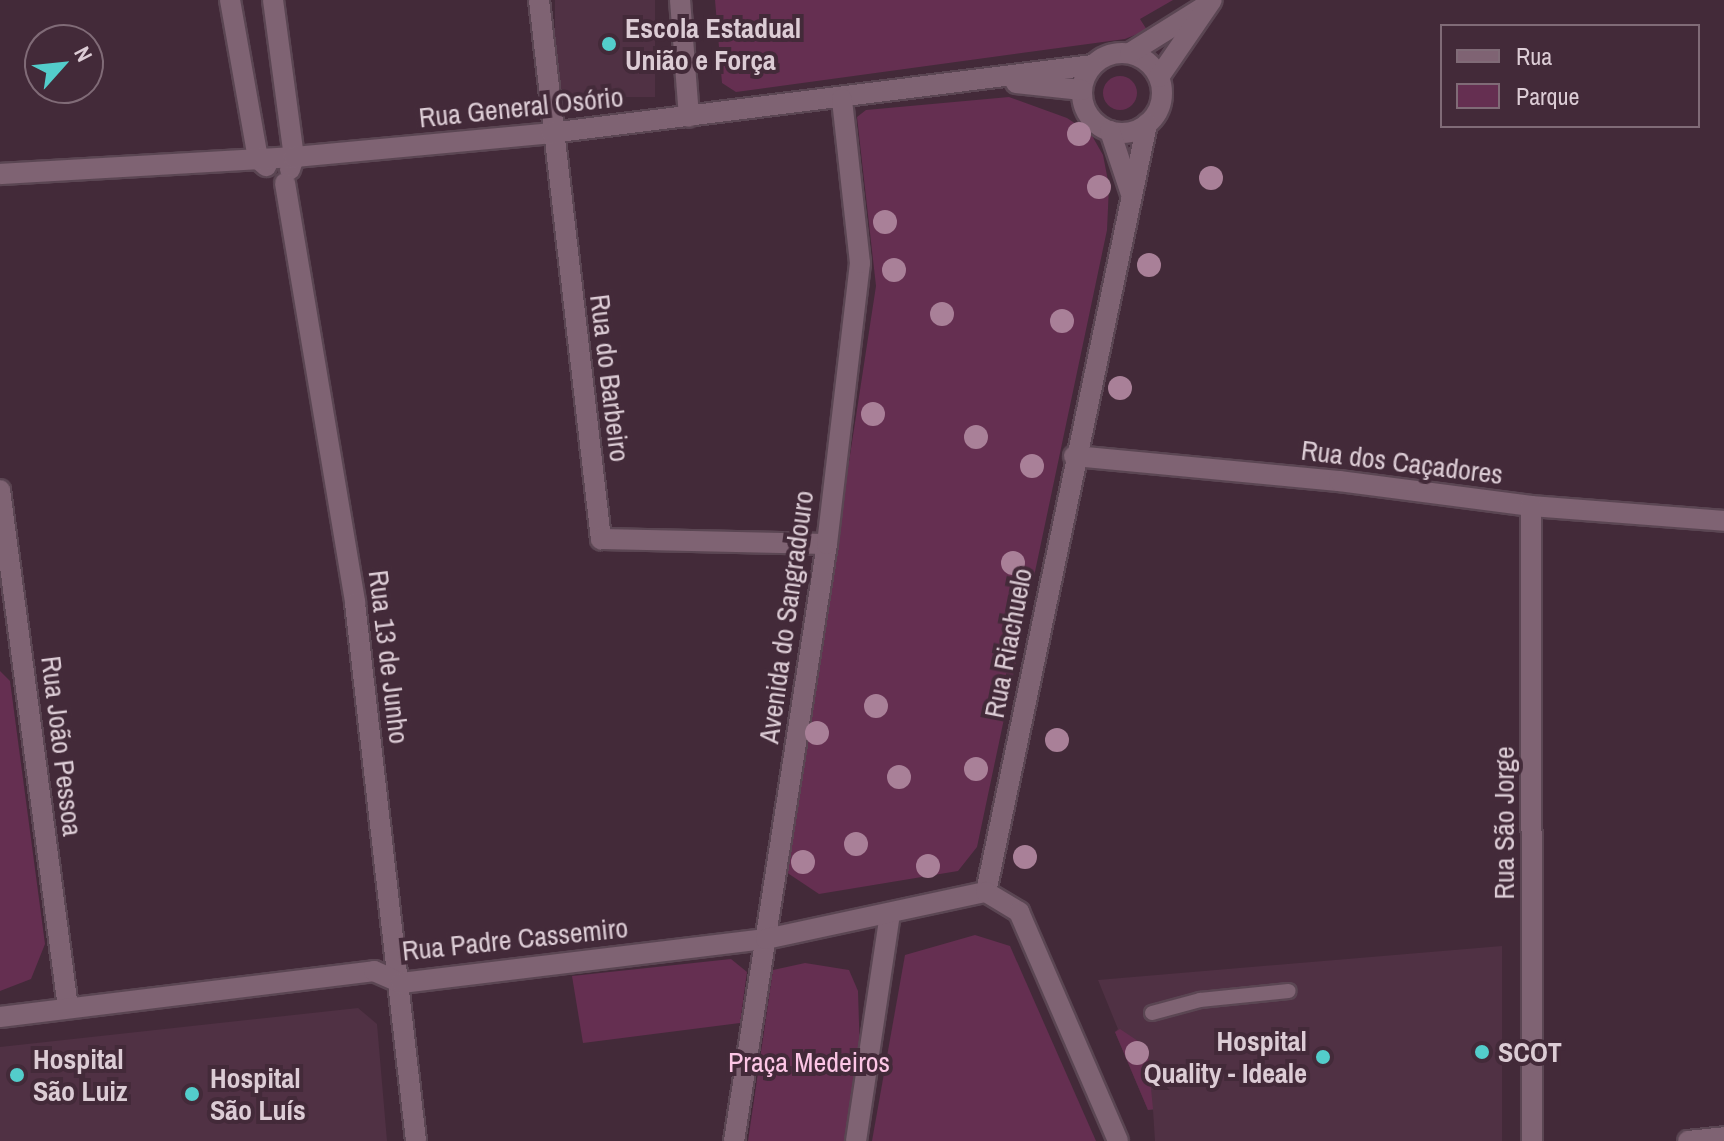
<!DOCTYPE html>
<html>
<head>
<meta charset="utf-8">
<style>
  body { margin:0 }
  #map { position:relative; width:1724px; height:1141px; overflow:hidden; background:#432a39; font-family:"Archivo Narrow",sans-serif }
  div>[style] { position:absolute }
  .built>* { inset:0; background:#503144; transform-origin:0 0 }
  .green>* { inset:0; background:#652f51 }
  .round { border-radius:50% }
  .roads { filter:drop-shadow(2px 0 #5b4653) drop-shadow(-2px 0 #5b4653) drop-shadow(0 2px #5b4653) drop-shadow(0 -2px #5b4653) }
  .service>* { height:14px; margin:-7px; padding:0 7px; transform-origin:7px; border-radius:7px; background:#7f6373 }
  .minor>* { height:20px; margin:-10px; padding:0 10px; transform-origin:10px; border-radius:10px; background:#7f6373 }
  .minor>.ring { margin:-10px; padding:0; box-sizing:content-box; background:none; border:20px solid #7f6373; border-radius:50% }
  .tertiary>* { height:20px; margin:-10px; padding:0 10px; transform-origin:10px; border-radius:10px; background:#7f6373 }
  .trees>* { width:24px; height:24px; margin:-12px; border-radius:50%; background:#a98098 }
  .dots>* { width:22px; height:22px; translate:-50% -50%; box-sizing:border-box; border:4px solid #432a39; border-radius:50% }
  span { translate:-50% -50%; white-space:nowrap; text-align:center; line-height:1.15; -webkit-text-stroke:8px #432a39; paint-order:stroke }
  .poi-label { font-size:28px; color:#dcccd5; font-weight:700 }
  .left { translate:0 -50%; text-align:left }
  .right { translate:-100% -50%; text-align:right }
  .street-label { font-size:28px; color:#dcccd5 }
  .park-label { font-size:28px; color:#fdc6e6 }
  .legend { position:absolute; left:1440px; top:24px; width:260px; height:104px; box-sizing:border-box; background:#432a39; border:2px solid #806b77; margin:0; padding:10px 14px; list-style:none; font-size:24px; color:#dcccd5 }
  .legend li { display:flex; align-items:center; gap:16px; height:40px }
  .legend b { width:40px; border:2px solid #806b77 }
  .north { position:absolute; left:24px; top:24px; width:80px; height:80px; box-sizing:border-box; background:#432a39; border:2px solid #806b77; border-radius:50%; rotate:63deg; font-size:22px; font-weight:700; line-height:32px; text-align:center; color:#dcccd5 }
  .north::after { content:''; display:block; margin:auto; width:28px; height:36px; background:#53cdcb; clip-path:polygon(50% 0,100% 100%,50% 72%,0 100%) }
</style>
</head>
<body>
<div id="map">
  <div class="built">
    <div style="left:555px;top:0;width:100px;height:97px"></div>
    <div style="clip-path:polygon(1502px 946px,1502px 1141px,1155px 1141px,1153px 1110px,1148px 1110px,1115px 1032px,1118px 1029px,1098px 980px)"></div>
    <div style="clip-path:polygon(358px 1008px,377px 1024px,387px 1141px,0 1141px,0 1047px)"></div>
  </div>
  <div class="green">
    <div style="clip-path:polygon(715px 0,1173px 0,1140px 19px,1147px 30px,1125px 39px,736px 92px,722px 83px)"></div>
    <div class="round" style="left:1103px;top:76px;width:34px;height:34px"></div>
    <div style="clip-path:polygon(1009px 97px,1067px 118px,1091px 134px,1103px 155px,1109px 186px,1107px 230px,977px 847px,958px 871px,819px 894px,786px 872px,876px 286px,857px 117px,866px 110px)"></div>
    <div style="clip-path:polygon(0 671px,10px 681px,45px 944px,31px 979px,0 991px)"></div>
    <div style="clip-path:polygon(975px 935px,1010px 946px,1096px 1141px,872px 1141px,905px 955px)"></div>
    <div style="clip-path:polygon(731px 959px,747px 972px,740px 1023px,583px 1043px,572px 976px)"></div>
    <div style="clip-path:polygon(805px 963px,849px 970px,858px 991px,860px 1056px,846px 1141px,748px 1141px,773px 970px)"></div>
    <div style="clip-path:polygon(1120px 1029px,1147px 1047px,1153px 1109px,1148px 1110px,1115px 1032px)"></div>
  </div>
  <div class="roads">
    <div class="service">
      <div style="left:1152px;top:1013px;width:50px;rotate:-15.2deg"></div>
      <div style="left:1200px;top:1000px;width:89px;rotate:-5.8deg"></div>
    </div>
    <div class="minor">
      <div style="left:230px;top:0;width:161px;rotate:80deg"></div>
      <div style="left:258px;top:159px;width:11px;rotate:41deg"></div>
      <div style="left:273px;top:0;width:158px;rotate:82.4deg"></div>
      <div style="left:294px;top:157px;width:13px;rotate:108deg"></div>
      <div style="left:539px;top:0;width:543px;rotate:83.44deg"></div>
      <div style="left:601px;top:539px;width:226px;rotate:1.3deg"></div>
      <div style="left:680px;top:0;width:117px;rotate:85.6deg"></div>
      <div class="ring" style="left:1082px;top:53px;width:60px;height:60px"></div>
      <div style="left:1130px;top:53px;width:85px;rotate:-32deg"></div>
      <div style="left:1159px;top:77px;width:93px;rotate:-55.5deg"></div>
      <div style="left:1016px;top:83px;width:66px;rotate:6.1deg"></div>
      <div style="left:1110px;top:131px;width:66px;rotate:71.6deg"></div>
      <div style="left:0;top:174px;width:294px;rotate:-3.3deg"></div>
      <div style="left:294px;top:157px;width:258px;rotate:-5.3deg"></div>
      <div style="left:551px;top:133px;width:545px;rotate:-7.16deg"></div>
      <div style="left:285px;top:183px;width:426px;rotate:80.5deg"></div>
      <div style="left:355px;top:603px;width:541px;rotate:83.53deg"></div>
      <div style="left:1074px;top:456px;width:266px;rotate:5.4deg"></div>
      <div style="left:1339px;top:481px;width:194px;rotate:7.4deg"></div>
      <div style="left:1531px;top:506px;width:194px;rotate:4.4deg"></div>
      <div style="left:0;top:490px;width:522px;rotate:82.52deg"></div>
      <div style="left:1531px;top:506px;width:635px;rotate:89.91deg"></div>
      <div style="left:986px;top:892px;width:785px;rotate:-78.16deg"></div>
      <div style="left:734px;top:1141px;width:604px;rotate:-81.15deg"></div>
      <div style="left:827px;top:544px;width:283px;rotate:-83.3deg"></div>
      <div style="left:860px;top:263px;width:165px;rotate:-96.3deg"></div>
      <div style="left:856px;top:1141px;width:230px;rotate:-81.5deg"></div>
      <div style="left:1688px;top:1141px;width:36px;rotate:-6deg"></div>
    </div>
    <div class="tertiary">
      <div style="left:0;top:1017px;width:377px;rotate:-7deg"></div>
      <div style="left:374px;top:971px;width:30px;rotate:24deg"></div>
      <div style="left:401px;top:983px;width:368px;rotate:-6.9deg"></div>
      <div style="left:766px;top:939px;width:225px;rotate:-12.1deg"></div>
      <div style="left:986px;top:892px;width:39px;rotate:31deg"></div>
      <div style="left:1019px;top:912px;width:249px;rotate:66.6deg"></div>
    </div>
  </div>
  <div class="trees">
    <div style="left:1079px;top:134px"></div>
    <div style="left:1211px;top:178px"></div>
    <div style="left:1099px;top:187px"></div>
    <div style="left:885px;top:222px"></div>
    <div style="left:1149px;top:265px"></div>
    <div style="left:894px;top:270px"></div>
    <div style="left:942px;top:314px"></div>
    <div style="left:1062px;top:321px"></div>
    <div style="left:1120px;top:388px"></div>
    <div style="left:873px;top:414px"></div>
    <div style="left:976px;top:437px"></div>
    <div style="left:1032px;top:466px"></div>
    <div style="left:1013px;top:563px"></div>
    <div style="left:876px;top:706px"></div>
    <div style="left:817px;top:733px"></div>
    <div style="left:1057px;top:740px"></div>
    <div style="left:976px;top:769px"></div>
    <div style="left:899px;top:777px"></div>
    <div style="left:856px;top:844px"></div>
    <div style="left:1025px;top:857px"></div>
    <div style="left:803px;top:862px"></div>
    <div style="left:928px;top:866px"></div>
    <div style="left:1137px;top:1053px"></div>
  </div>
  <div class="dots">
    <div style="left:609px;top:44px;background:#53cdcb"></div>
    <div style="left:1482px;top:1052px;background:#53cdcb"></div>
    <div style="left:1323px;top:1057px;background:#53cdcb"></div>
    <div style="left:17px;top:1075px;background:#53cdcb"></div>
    <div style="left:192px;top:1094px;background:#53cdcb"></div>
  </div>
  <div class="poi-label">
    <span class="left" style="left:625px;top:44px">Escola Estadual<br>União e Força</span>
    <span class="right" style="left:1307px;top:1057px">Hospital<br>Quality - Ideale</span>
    <span class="left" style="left:1498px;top:1052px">SCOT</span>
    <span class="left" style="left:33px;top:1075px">Hospital<br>São Luiz</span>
    <span class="left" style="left:210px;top:1094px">Hospital<br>São Luís</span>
  </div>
  <div class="street-label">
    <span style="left:521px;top:107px;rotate:-6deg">Rua General Osório</span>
    <span style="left:610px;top:378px;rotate:83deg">Rua do Barbeiro</span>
    <span style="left:1402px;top:462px;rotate:7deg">Rua dos Caçadores</span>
    <span style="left:786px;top:617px;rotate:-82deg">Avenida do Sangradouro</span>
    <span style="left:1008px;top:643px;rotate:-79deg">Rua Riachuelo</span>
    <span style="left:389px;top:657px;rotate:83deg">Rua 13 de Junho</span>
    <span style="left:62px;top:746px;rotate:83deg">Rua João Pessoa</span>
    <span style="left:1504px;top:823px;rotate:-90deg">Rua São Jorge</span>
    <span style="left:515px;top:939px;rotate:-6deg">Rua Padre Cassemiro</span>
  </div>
  <div class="park-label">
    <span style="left:809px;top:1062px">Praça Medeiros</span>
  </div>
  <ul class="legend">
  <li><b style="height:10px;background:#7f6373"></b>Rua</li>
  <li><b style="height:22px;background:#652f51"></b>Parque</li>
  </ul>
  <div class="north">N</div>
</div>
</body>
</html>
